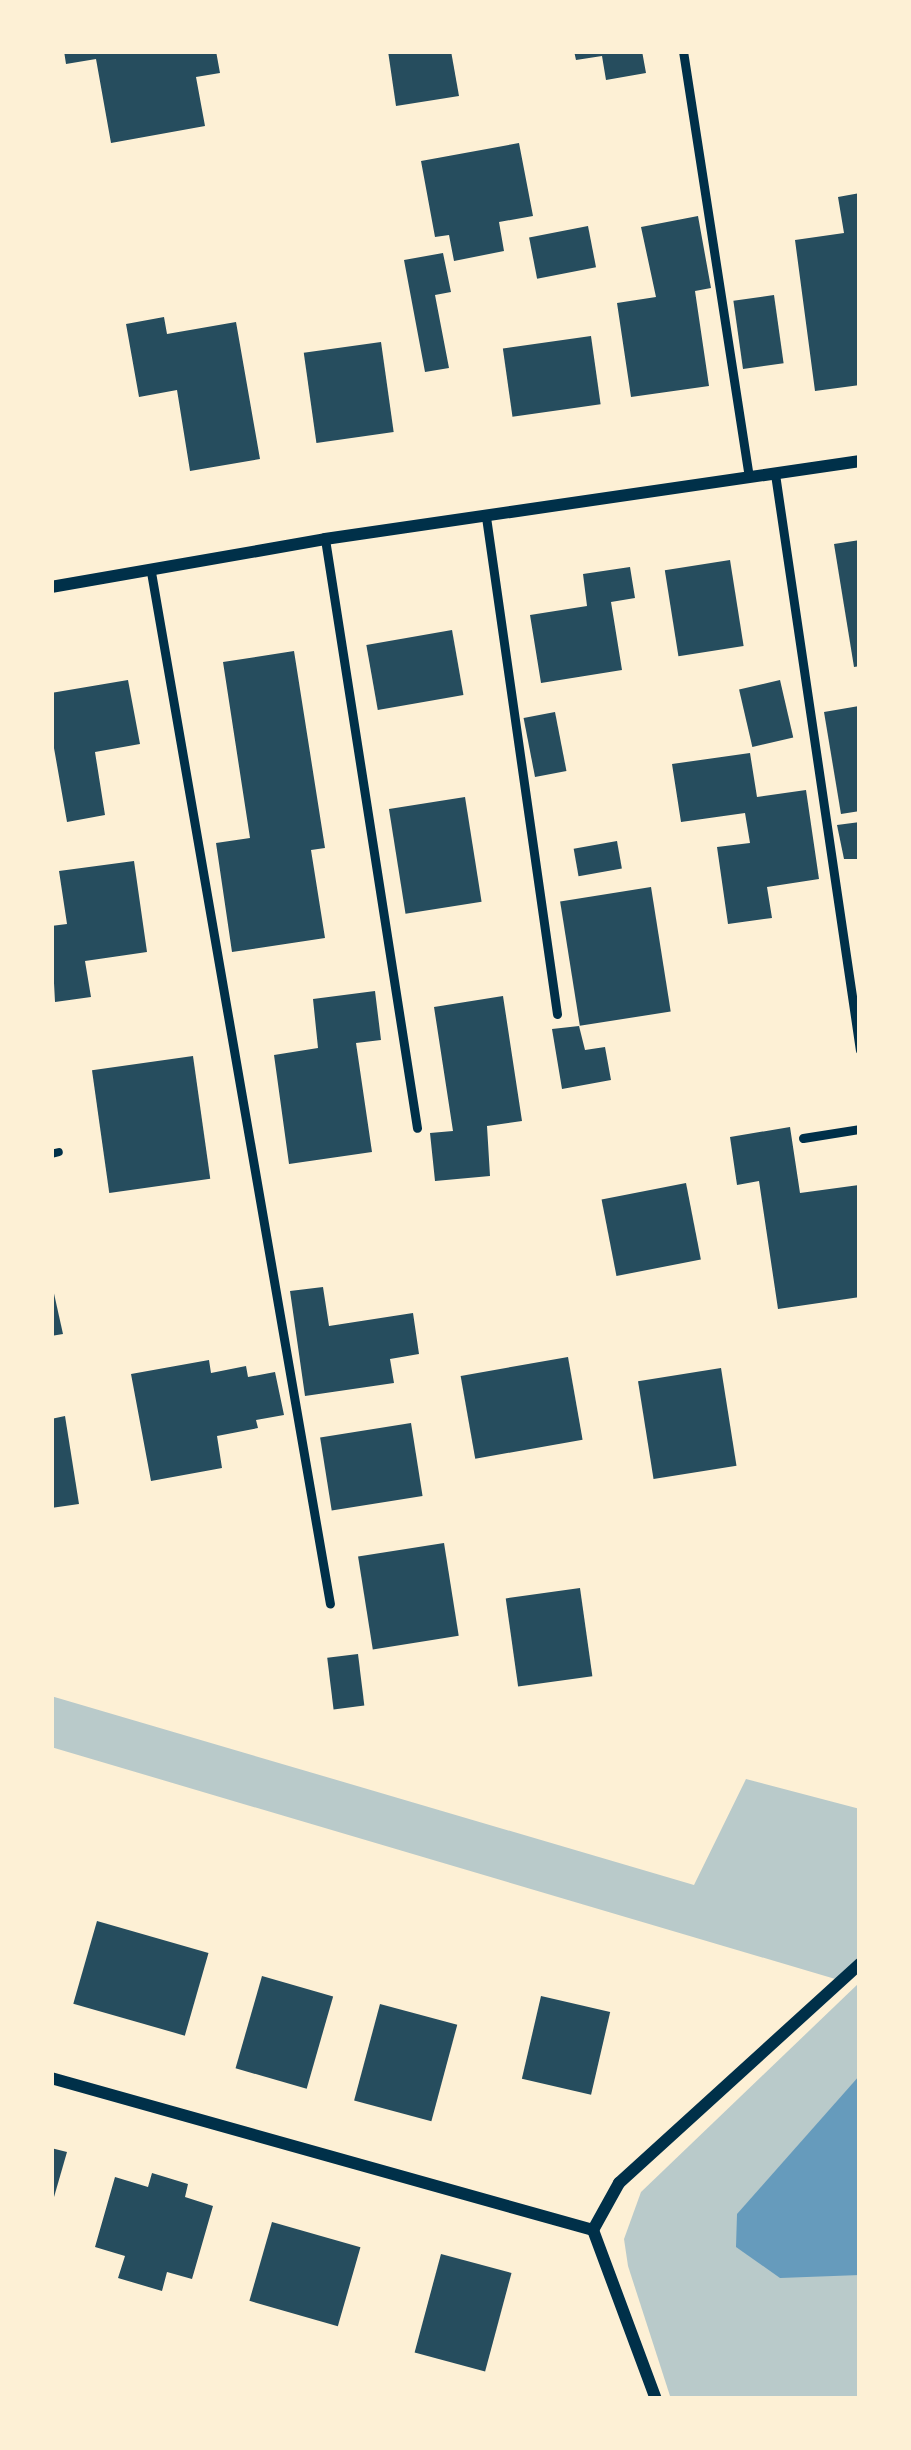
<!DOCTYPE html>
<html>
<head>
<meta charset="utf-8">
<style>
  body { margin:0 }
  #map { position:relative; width:911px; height:2450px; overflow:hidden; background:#fdf0d5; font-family:"Source Sans 3",sans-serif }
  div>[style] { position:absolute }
  .green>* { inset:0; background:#b9caca }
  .water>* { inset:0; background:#669bbc }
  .building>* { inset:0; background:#264d5e; transform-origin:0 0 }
  .path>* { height:8px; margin:-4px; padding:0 4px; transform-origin:4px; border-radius:4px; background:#003049 }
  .service>* { height:9px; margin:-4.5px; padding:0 4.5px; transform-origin:4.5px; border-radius:4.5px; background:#003049 }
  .minor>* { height:12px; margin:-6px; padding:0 6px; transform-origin:6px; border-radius:6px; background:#003049 }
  span { translate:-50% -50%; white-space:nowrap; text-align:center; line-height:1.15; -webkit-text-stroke:12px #fdf0d5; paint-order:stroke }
  .frame { position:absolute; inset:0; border:54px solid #fdf0d5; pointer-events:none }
</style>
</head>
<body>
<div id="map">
  <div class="green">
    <div style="clip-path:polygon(51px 1696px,694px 1885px,746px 1779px,860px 1809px,860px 1964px,842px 1981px,51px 1747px)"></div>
    <div style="clip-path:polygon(860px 1982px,860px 2399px,671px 2399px,628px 2266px,624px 2239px,641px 2192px)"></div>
  </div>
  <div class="water">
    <div style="clip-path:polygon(860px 2075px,860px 2275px,780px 2278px,736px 2247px,737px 2214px)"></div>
  </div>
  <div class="building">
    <div style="clip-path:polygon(64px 51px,216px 51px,220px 73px,196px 77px,205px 126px,111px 143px,96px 59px,66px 64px)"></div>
    <div style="clip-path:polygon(388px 51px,451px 51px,459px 96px,396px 106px)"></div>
    <div style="clip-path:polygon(574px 51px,642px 51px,646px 73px,606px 80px,602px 56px,576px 60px)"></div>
    <div style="clip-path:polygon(519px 143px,533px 216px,499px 222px,504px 251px,454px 261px,449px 235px,435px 237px,421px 161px)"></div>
    <div style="clip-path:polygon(860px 193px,860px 385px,815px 391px,795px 240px,844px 233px,838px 197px)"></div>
    <div style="clip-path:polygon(698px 216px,711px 288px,695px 291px,709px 386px,631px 397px,617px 303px,656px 297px,641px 227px)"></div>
    <div style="left:588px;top:226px;width:42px;height:60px;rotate:79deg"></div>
    <div style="clip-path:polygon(443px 253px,451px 292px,435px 295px,449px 368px,425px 372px,404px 260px)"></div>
    <div style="left:774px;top:295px;width:69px;height:41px;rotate:82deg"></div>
    <div style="clip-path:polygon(164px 317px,167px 334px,236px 322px,260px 459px,190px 471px,177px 390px,139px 397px,126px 324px)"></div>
    <div style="left:591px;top:336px;width:69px;height:89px;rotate:82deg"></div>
    <div style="left:381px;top:342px;width:91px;height:78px;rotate:82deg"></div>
    <div style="clip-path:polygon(860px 540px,860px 666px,854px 667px,834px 544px)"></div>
    <div style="left:730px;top:560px;width:87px;height:66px;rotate:81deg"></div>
    <div style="clip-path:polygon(630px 567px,635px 598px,611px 602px,622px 670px,541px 683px,530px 615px,587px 606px,583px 574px)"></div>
    <div style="left:452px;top:630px;width:66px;height:87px;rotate:80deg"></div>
    <div style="clip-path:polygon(294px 651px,325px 848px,311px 850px,325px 938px,232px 952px,216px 843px,250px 838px,223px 662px)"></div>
    <div style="clip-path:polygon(128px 680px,140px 744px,95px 752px,105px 815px,67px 822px,51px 731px,51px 693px)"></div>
    <div style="left:780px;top:680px;width:59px;height:42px;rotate:77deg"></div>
    <div style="clip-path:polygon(859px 706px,860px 811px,841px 814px,824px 712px)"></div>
    <div style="left:555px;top:712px;width:60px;height:32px;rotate:79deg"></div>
    <div style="clip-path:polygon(750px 753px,757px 797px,806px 790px,819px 879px,767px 887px,772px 918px,728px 924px,717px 847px,750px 843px,745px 813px,681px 822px,672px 764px)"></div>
    <div style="left:465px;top:797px;width:106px;height:77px;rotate:81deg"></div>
    <div style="clip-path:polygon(860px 822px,860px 859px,844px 859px,837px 825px)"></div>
    <div style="left:617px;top:841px;width:28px;height:44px;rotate:80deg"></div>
    <div style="clip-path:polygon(134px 861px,147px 952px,85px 961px,91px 997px,55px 1002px,51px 926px,67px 924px,59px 871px)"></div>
    <div style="left:651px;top:887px;width:126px;height:92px;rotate:81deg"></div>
    <div style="clip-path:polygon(375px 991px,381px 1040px,356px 1043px,372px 1152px,289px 1164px,274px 1055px,318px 1048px,313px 999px)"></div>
    <div style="clip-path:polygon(503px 996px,522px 1121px,487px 1126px,490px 1176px,435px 1181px,430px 1133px,453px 1131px,434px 1007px)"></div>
    <div style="clip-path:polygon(579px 1026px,585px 1050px,605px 1047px,611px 1080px,562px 1089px,552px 1029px)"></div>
    <div style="left:193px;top:1056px;width:124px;height:102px;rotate:82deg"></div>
    <div style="clip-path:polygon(790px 1127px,800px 1193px,859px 1185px,860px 1297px,778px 1309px,759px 1181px,737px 1185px,730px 1137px)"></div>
    <div style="left:686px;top:1183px;width:78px;height:86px;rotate:79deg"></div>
    <div style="clip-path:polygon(51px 1280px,63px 1334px,51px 1336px)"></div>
    <div style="clip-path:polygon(323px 1287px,329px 1326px,413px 1313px,419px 1354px,390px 1359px,394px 1383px,305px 1396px,290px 1291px)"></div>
    <div style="left:568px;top:1357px;width:84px;height:109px;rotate:80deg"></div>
    <div style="clip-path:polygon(209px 1360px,211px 1373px,246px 1366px,248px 1377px,275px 1372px,284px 1415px,256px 1420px,258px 1428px,217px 1436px,222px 1468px,151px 1481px,131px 1374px)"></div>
    <div style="left:721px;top:1368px;width:99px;height:84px;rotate:81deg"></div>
    <div style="clip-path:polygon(65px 1416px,79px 1504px,51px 1508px,51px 1419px)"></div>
    <div style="left:411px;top:1423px;width:74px;height:92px;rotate:81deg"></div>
    <div style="left:444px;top:1543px;width:94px;height:87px;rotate:81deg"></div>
    <div style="left:580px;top:1588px;width:89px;height:75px;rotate:82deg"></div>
    <div style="left:358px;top:1654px;width:52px;height:31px;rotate:83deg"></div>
    <div style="left:97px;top:1921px;width:116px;height:86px;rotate:16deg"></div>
    <div style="left:262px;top:1976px;width:74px;height:96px;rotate:16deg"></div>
    <div style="left:541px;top:1996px;width:71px;height:85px;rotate:13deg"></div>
    <div style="left:380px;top:2004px;width:80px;height:100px;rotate:15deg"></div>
    <div style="clip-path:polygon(51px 2148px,67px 2152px,52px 2204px,51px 2204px)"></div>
    <div style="clip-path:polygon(152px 2173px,188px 2184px,185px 2197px,213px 2206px,192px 2279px,167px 2272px,162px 2291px,118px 2278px,125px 2256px,95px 2247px,115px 2177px,148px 2187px)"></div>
    <div style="left:272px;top:2222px;width:92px;height:82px;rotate:16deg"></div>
    <div style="left:441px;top:2254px;width:73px;height:102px;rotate:15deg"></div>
  </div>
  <div class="path">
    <div style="left:51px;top:1154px;width:8px;rotate:-14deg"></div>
  </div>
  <div class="service">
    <div style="left:683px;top:51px;width:430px;rotate:81.2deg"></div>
    <div style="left:775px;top:474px;width:582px;rotate:81.61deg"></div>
    <div style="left:486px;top:517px;width:502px;rotate:81.87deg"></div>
    <div style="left:325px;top:539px;width:596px;rotate:81.12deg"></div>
    <div style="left:151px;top:572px;width:1047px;rotate:80.16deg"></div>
    <div style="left:803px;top:1138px;width:58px;rotate:-9deg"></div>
  </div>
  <div class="minor">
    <div style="left:51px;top:587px;width:278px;rotate:-9.9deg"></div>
    <div style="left:325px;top:539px;width:541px;rotate:-8.29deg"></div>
    <div style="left:51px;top:2078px;width:563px;rotate:15.67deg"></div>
    <div style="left:593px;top:2230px;width:54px;rotate:-61deg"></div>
    <div style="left:619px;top:2183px;width:326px;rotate:-42.3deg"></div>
    <div style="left:593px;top:2230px;width:180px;rotate:69.6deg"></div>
  </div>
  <div class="frame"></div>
</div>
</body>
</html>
